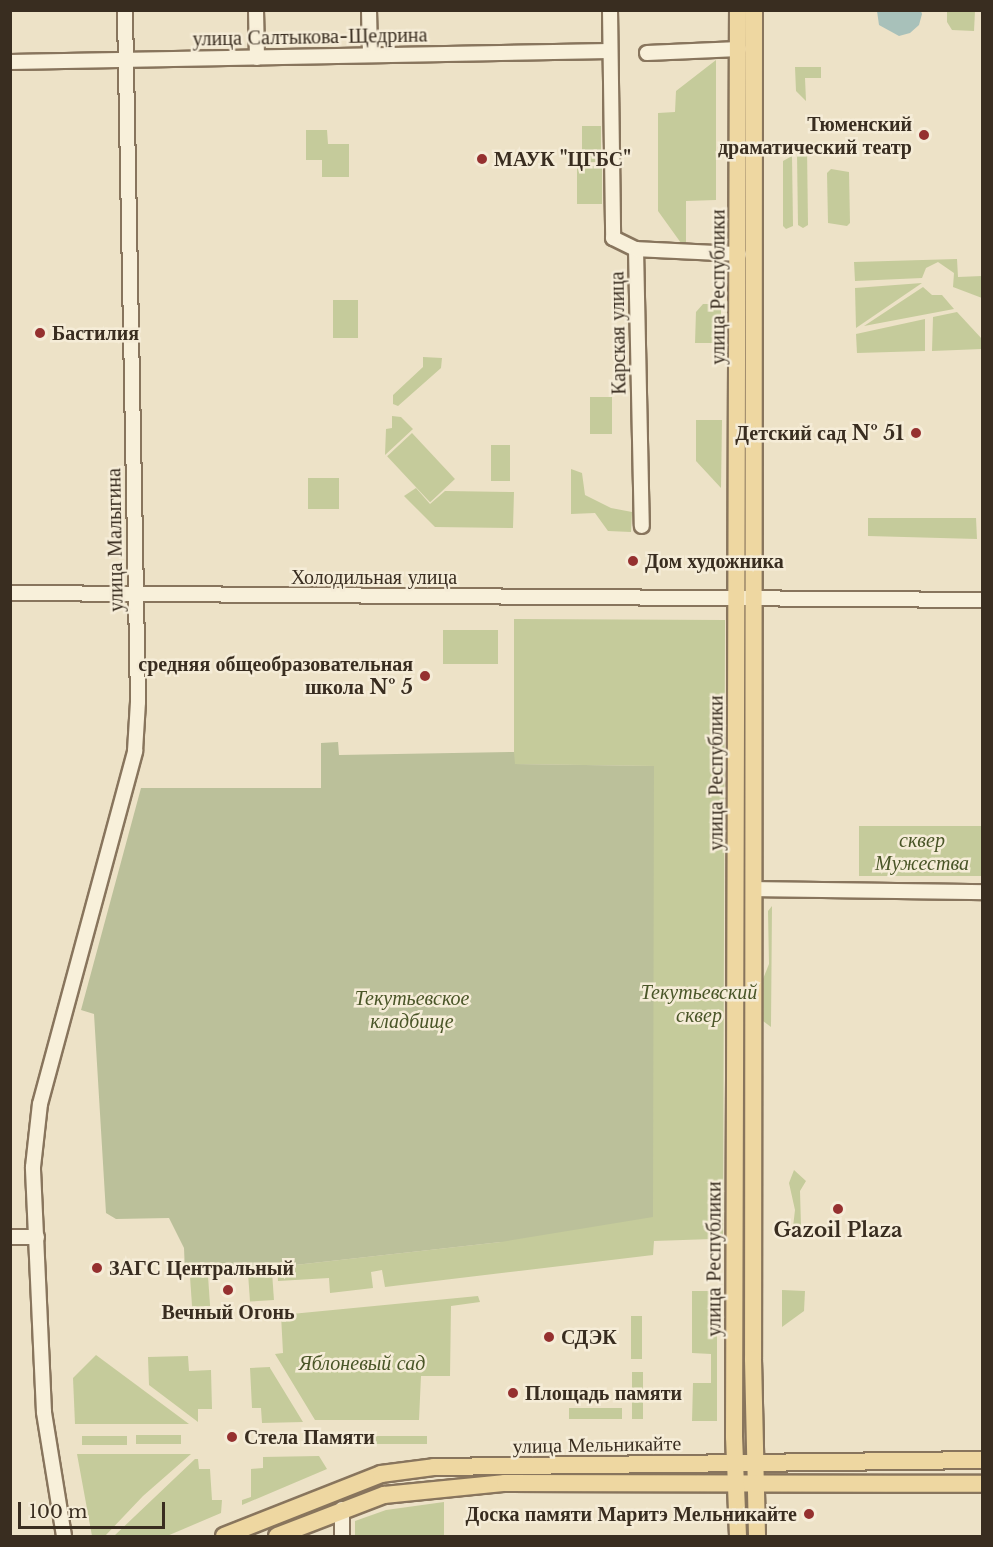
<!DOCTYPE html>
<html>
<head>
<meta charset="utf-8">
<style>
  body { margin:0 }
  #map { position:relative; width:993px; height:1547px; overflow:hidden; background:#ede2c7; font-family:"Libre Baskerville",serif }
  div>[style] { position:absolute }
  .green>* { inset:0; background:#c5cb9b; transform-origin:0 0 }
  .cemetery>* { inset:0; background:#bbc09a }
  .water>* { inset:0; background:#a8c1ba }
  .roads { filter:drop-shadow(2px 0 #88755d) drop-shadow(-2px 0 #88755d) drop-shadow(0 2px #88755d) drop-shadow(0 -2px #88755d) }
  .minor>* { height:14px; margin:-7px; padding:0 7px; transform-origin:7px; border-radius:7px; background:#f8f0da }
  .major>* { height:16px; margin:-8px; padding:0 8px; transform-origin:8px; border-radius:8px; background:#eed7a1 }
  .dots>* { width:16px; height:16px; translate:-50% -50%; box-sizing:border-box; border:3px solid #f5ecd7; border-radius:50% }
  span { translate:-50% -50%; white-space:nowrap; text-align:center; line-height:1.15; -webkit-text-stroke:5px #f5ecd7; paint-order:stroke }
  .street-label { font-size:20px; color:#392d20 }
  .poi-label { font-size:20px; color:#392d20; font-weight:700 }
  .right { translate:-100% -50%; text-align:right }
  .left { translate:0 -50%; text-align:left }
  .park-label { font-size:20px; color:#495527; font-style:italic }
  .frame { position:absolute; inset:0; border:12px solid #392d20; pointer-events:none }
  .scale { position:absolute; left:18px; top:1502px; width:147px; height:27px; box-sizing:border-box; border:3px solid #392d20; border-top:0; padding-left:8px; font-size:18px; line-height:21px; white-space:nowrap; color:#392d20; -webkit-text-stroke:4px #f5ecd7; paint-order:stroke }
</style>
</head>
<body>
<div id="map">
  <div class="green">
    <div style="clip-path:polygon(947px 11px,975px 11px,974px 31px,952px 30px,947px 22px)"></div>
    <div style="clip-path:polygon(716px 60px,716px 200px,686px 201px,686px 250px,658px 211px,658px 113px,675px 112px,676px 91px)"></div>
    <div style="clip-path:polygon(795px 67px,821px 67px,821px 78px,805px 78px,806px 101px,796px 91px)"></div>
    <div style="left:582px;top:126px;width:19px;height:36px"></div>
    <div style="clip-path:polygon(306px 130px,327px 130px,328px 144px,349px 144px,349px 177px,322px 177px,322px 160px,306px 160px)"></div>
    <div style="clip-path:polygon(807px 148px,808px 225px,803px 228px,798px 225px,797px 153px)"></div>
    <div style="clip-path:polygon(792px 156px,793px 226px,786px 229px,783px 226px,783px 161px)"></div>
    <div style="left:577px;top:166px;width:25px;height:38px"></div>
    <div style="clip-path:polygon(831px 169px,849px 172px,850px 223px,847px 226px,828px 223px,827px 173px)"></div>
    <div style="clip-path:polygon(957px 259px,958px 277px,982px 276px,982px 298px,953px 287px,954px 273px,938px 262px,926px 268px,922px 278px,855px 281px,854px 262px)"></div>
    <div style="clip-path:polygon(922px 283px,856px 328px,855px 288px)"></div>
    <div style="clip-path:polygon(923px 287px,932px 295px,942px 295px,954px 309px,864px 326px)"></div>
    <div style="left:333px;top:300px;width:25px;height:38px"></div>
    <div style="clip-path:polygon(703px 304px,721px 304px,721px 343px,695px 343px,696px 312px)"></div>
    <div style="clip-path:polygon(957px 312px,982px 339px,982px 349px,932px 351px,933px 317px)"></div>
    <div style="clip-path:polygon(925px 319px,925px 351px,857px 353px,856px 334px)"></div>
    <div style="clip-path:polygon(423px 357px,442px 358px,441px 368px,398px 406px,393px 404px,393px 395px,423px 367px)"></div>
    <div style="left:612px;top:397px;width:37px;height:22px;rotate:90deg"></div>
    <div style="clip-path:polygon(392px 416px,401px 417px,413px 429px,385px 455px,386px 429px,392px 428px)"></div>
    <div style="clip-path:polygon(696px 420px,722px 420px,721px 488px,696px 461px)"></div>
    <div style="left:412px;top:433px;width:63px;height:34px;rotate:47deg"></div>
    <div style="left:491px;top:445px;width:19px;height:36px"></div>
    <div style="clip-path:polygon(571px 469px,582px 473px,585px 495px,611px 508px,632px 512px,631px 532px,608px 531px,595px 513px,571px 514px)"></div>
    <div style="left:308px;top:478px;width:31px;height:31px"></div>
    <div style="clip-path:polygon(416px 488px,430px 504px,445px 491px,514px 492px,513px 528px,435px 527px,404px 496px)"></div>
    <div style="clip-path:polygon(868px 518px,976px 518px,977px 539px,868px 536px)"></div>
    <div style="clip-path:polygon(514px 619px,725px 620px,723px 1245px,712px 1245px,712px 1239px,654px 1241px,653px 1255px,385px 1287px,382px 1270px,371px 1272px,373px 1288px,330px 1293px,329px 1278px,278px 1281px,277px 1267px,501px 1242px,654px 766px,514px 764px)"></div>
    <div style="left:443px;top:630px;width:55px;height:34px"></div>
    <div style="left:859px;top:826px;width:123px;height:50px"></div>
    <div style="clip-path:polygon(772px 906px,771px 1027px,763px 1021px,763px 979px,769px 964px,768px 911px)"></div>
    <div style="clip-path:polygon(794px 1170px,806px 1181px,800px 1191px,801px 1226px,793px 1227px,795px 1210px,789px 1183px)"></div>
    <div style="left:272px;top:1272px;width:28px;height:24px;rotate:86deg"></div>
    <div style="left:208px;top:1276px;width:30px;height:18px;rotate:86deg"></div>
    <div style="clip-path:polygon(782px 1290px,805px 1291px,804px 1311px,782px 1327px)"></div>
    <div style="clip-path:polygon(692px 1291px,717px 1291px,717px 1421px,692px 1421px,693px 1383px,711px 1383px,711px 1354px,692px 1353px)"></div>
    <div style="clip-path:polygon(478px 1296px,480px 1302px,451px 1306px,450px 1376px,421px 1376px,419px 1420px,315px 1420px,275px 1354px,283px 1353px,281px 1315px)"></div>
    <div style="left:631px;top:1316px;width:11px;height:43px"></div>
    <div style="clip-path:polygon(96px 1355px,189px 1424px,75px 1424px,73px 1378px)"></div>
    <div style="clip-path:polygon(188px 1356px,189px 1371px,211px 1370px,212px 1409px,198px 1409px,198px 1422px,149px 1385px,148px 1357px)"></div>
    <div style="clip-path:polygon(270px 1367px,270px 1368px,303px 1422px,262px 1423px,261px 1408px,252px 1408px,250px 1368px)"></div>
    <div style="left:643px;top:1372px;width:47px;height:11px;rotate:90deg"></div>
    <div style="left:569px;top:1408px;width:53px;height:11px"></div>
    <div style="left:181px;top:1435px;width:9px;height:45px;rotate:90deg"></div>
    <div style="left:82px;top:1436px;width:45px;height:9px"></div>
    <div style="left:370px;top:1436px;width:57px;height:8px"></div>
    <div style="clip-path:polygon(77px 1454px,191px 1454px,143px 1496px,105px 1536px,92px 1536px)"></div>
    <div style="clip-path:polygon(319px 1456px,327px 1469px,242px 1505px,242px 1500px,251px 1497px,251px 1469px,263px 1468px,263px 1457px)"></div>
    <div style="clip-path:polygon(195px 1459px,198px 1459px,199px 1469px,210px 1469px,212px 1500px,222px 1500px,221px 1513px,167px 1536px,114px 1536px)"></div>
    <div style="clip-path:polygon(444px 1502px,444px 1536px,355px 1536px,355px 1521px,386px 1510px)"></div>
  </div>
  <div class="cemetery">
    <div style="clip-path:polygon(338px 742px,339px 755px,514px 752px,515px 764px,654px 766px,653px 1217px,501px 1242px,277px 1267px,185px 1272px,184px 1248px,169px 1218px,116px 1219px,106px 1213px,94px 1014px,81px 1010px,141px 788px,321px 788px,321px 743px)"></div>
  </div>
  <div class="water">
    <div style="clip-path:polygon(877px 11px,921px 11px,922px 14px,919px 25px,910px 33px,899px 36px,879px 25px)"></div>
  </div>
  <div class="roads">
    <div class="minor">
      <div style="left:256px;top:10px;width:48px;rotate:88.8deg"></div>
      <div style="left:369px;top:10px;width:45px;rotate:88.7deg"></div>
      <div style="left:610px;top:10px;width:228px;rotate:89.2deg"></div>
      <div style="left:613px;top:238px;width:25px;rotate:26deg"></div>
      <div style="left:636px;top:249px;width:277px;rotate:88.8deg"></div>
      <div style="left:647px;top:53px;width:92px;rotate:-2.5deg"></div>
      <div style="left:10px;top:62px;width:600px;rotate:-1.05deg"></div>
      <div style="left:636px;top:249px;width:103px;rotate:2.8deg"></div>
      <div style="left:10px;top:593px;width:972px;rotate:0.41deg"></div>
      <div style="left:755px;top:889px;width:227px;rotate:0.8deg"></div>
      <div style="left:10px;top:1237px;width:27px"></div>
      <div style="left:64px;top:1536px;width:126px;rotate:-99.2deg"></div>
      <div style="left:44px;top:1412px;width:245px;rotate:-92.6deg"></div>
      <div style="left:33px;top:1167px;width:63px;rotate:-83.7deg"></div>
      <div style="left:40px;top:1104px;width:366px;rotate:-74.9deg"></div>
      <div style="left:135px;top:751px;width:49px;rotate:-86.5deg"></div>
      <div style="left:138px;top:702px;width:692px;rotate:-91.08deg"></div>
      <div style="left:342px;top:1536px;width:27px;rotate:-90deg"></div>
    </div>
    <div class="major">
      <div style="left:754px;top:10px;width:1349px;rotate:90.04deg"></div>
      <div style="left:753px;top:1359px;width:177px;rotate:88.7deg"></div>
      <div style="left:224px;top:1536px;width:169px;rotate:-21.5deg"></div>
      <div style="left:381px;top:1474px;width:53px;rotate:-7.5deg"></div>
      <div style="left:434px;top:1467px;width:548px;rotate:-0.73deg"></div>
      <div style="left:277px;top:1536px;width:115px;rotate:-21deg"></div>
      <div style="left:384px;top:1495px;width:122px;rotate:-5.7deg"></div>
      <div style="left:505px;top:1483px;width:477px;rotate:0.1deg"></div>
      <div style="left:738px;top:1536px;width:99px;rotate:-92.3deg"></div>
      <div style="left:734px;top:1437px;width:1427px;rotate:-89.84deg"></div>
    </div>
  </div>
  <div class="dots">
    <div style="left:924px;top:135px;background:#95302f"></div>
    <div style="left:482px;top:159px;background:#95302f"></div>
    <div style="left:40px;top:333px;background:#95302f"></div>
    <div style="left:916px;top:433px;background:#95302f"></div>
    <div style="left:633px;top:561px;background:#95302f"></div>
    <div style="left:425px;top:676px;background:#95302f"></div>
    <div style="left:838px;top:1209px;background:#95302f"></div>
    <div style="left:97px;top:1268px;background:#95302f"></div>
    <div style="left:228px;top:1290px;background:#95302f"></div>
    <div style="left:549px;top:1337px;background:#95302f"></div>
    <div style="left:513px;top:1393px;background:#95302f"></div>
    <div style="left:232px;top:1437px;background:#95302f"></div>
    <div style="left:809px;top:1514px;background:#95302f"></div>
  </div>
  <div class="street-label">
    <span style="left:310px;top:37px;rotate:-1deg">улица Салтыкова-Щедрина</span>
    <span style="left:718px;top:287px;rotate:-90deg">улица Республики</span>
    <span style="left:618px;top:333px;rotate:-91deg">Карская улица</span>
    <span style="left:115px;top:540px;rotate:-91deg">улица Малыгина</span>
    <span style="left:374px;top:577px">Холодильная улица</span>
    <span style="left:716px;top:773px;rotate:-90deg">улица Республики</span>
    <span style="left:714px;top:1259px;rotate:-90deg">улица Республики</span>
    <span style="left:597px;top:1445px;rotate:-1deg">улица Мельникайте</span>
  </div>
  <div class="poi-label">
    <span class="right" style="left:912px;top:136px">Тюменский<br>драматический театр</span>
    <span class="left" style="left:494px;top:159px">МАУК "ЦГБС"</span>
    <span class="left" style="left:52px;top:333px">Бастилия</span>
    <span class="right" style="left:904px;top:433px">Детский сад № 51</span>
    <span class="left" style="left:645px;top:561px">Дом художника</span>
    <span class="right" style="left:413px;top:676px">средняя общеобразовательная<br>школа № 5</span>
    <span style="left:838px;top:1230px">Gazoil Plaza</span>
    <span class="left" style="left:109px;top:1268px">ЗАГС Центральный</span>
    <span style="left:228px;top:1312px">Вечный Огонь</span>
    <span class="left" style="left:561px;top:1337px">СДЭК</span>
    <span class="left" style="left:525px;top:1393px">Площадь памяти</span>
    <span class="left" style="left:244px;top:1437px">Стела Памяти</span>
    <span class="right" style="left:797px;top:1514px">Доска памяти Маритэ Мельникайте</span>
  </div>
  <div class="park-label">
    <span style="left:922px;top:852px">сквер<br>Мужества</span>
    <span style="left:699px;top:1004px">Текутьевский<br>сквер</span>
    <span style="left:412px;top:1010px">Текутьевское<br>кладбище</span>
    <span style="left:362px;top:1363px">Яблоневый сад</span>
  </div>
  <div class="frame"></div>
  <div class="scale">100 m</div>
</div>
</body>
</html>
